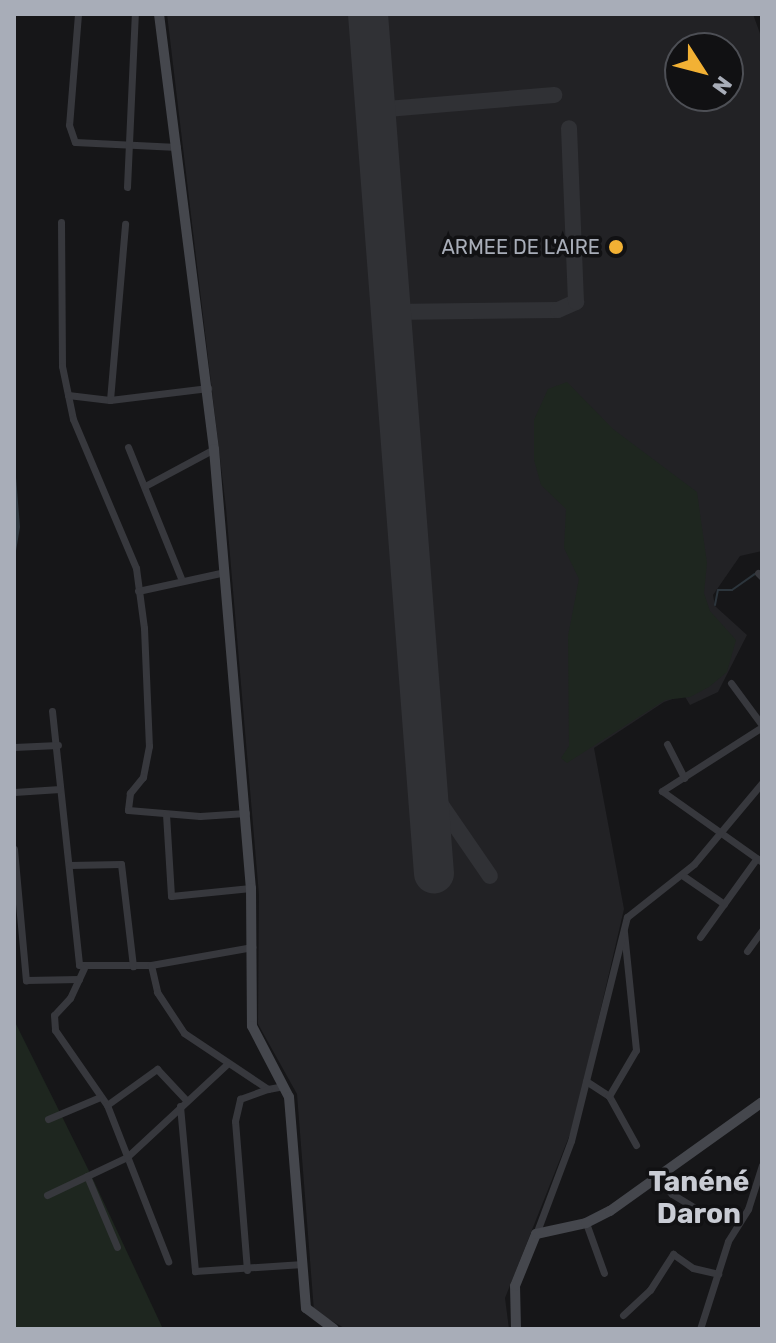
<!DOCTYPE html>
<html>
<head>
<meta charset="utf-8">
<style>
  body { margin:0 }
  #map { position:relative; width:776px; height:1343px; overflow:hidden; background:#161618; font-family:Rubik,sans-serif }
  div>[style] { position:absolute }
  .built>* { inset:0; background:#222225 }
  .green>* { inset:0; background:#1e261f }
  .water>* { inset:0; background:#2c353c }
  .stream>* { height:2px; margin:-1px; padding:0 1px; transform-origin:1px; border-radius:1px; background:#2c353c }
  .taxiway>* { height:16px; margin:-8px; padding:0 8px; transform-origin:8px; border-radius:8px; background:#303135 }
  .runway>* { height:40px; margin:-20px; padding:0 20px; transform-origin:20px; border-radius:20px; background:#303135 }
  .street>* { height:7px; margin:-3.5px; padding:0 3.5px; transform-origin:3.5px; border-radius:3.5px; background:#37383d }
  .secondary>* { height:10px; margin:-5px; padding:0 5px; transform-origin:5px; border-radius:5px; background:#45474d }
  .dots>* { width:22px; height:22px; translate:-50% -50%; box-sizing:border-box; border:4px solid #111113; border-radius:50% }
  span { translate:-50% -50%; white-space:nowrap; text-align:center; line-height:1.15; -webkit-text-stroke:7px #111113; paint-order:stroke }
  .poi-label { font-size:20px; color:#a8adb8 }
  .right { translate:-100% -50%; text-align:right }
  .district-label { font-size:28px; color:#c9ccd4; font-weight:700 }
  .frame { position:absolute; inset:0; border:16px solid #a8adb8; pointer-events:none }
  .north { position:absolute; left:664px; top:32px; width:80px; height:80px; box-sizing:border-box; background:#111113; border:2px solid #4d4f55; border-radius:50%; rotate:126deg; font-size:22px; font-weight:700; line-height:32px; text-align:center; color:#a8adb8 }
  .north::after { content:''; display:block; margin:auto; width:28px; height:36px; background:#f2b134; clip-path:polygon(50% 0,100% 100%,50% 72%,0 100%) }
</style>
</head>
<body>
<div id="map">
  <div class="built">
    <div style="clip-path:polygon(evenodd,167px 14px,753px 14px,762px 39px,762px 551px,740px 556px,713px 595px,715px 606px,747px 635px,718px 692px,690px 705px,684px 695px,664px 702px,594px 748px,624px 909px,574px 1124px,505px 1298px,509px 1329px,346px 1329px,314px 1311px,297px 1094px,258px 1024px,259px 895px,226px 508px,167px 14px,680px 48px,728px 48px,728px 96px,680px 96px,680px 48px)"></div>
  </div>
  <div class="green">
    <div style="clip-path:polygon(567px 382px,613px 429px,697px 492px,707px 563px,704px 593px,710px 611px,736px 640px,727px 672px,709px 687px,690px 697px,665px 700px,567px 763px,561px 758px,569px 746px,568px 636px,579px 579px,564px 548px,566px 509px,541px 485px,534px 460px,534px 420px,548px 389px)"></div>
    <div style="clip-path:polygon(14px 1020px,91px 1175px,163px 1329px,14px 1329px)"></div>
  </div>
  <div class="water">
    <div style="clip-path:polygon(14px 452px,20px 527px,14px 563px)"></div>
  </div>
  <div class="stream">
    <div style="left:715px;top:605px;width:15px;rotate:-79deg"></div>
    <div style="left:718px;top:590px;width:14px"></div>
    <div style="left:732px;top:590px;width:28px;rotate:-35deg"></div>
  </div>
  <div class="taxiway">
    <div style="left:375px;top:110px;width:180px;rotate:-4.8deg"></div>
    <div style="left:392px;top:312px;width:166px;rotate:-0.7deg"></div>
    <div style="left:558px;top:310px;width:20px;rotate:-24deg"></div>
    <div style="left:576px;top:302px;width:174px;rotate:-92.3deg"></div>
    <div style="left:426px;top:773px;width:25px;rotate:69deg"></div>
    <div style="left:435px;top:796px;width:97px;rotate:55.5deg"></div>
  </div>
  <div class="runway">
    <div style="left:368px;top:14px;width:862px;rotate:85.61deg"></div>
  </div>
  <div class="street">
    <div style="left:78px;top:14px;width:111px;rotate:94.6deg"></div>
    <div style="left:69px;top:125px;width:18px;rotate:71deg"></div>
    <div style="left:75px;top:142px;width:102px;rotate:2.8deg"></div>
    <div style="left:127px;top:187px;width:173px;rotate:-87.4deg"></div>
    <div style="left:61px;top:222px;width:144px;rotate:89.6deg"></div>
    <div style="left:62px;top:366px;width:54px;rotate:78.3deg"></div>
    <div style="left:73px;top:419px;width:162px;rotate:67.1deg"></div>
    <div style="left:136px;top:568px;width:61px;rotate:82.4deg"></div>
    <div style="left:144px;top:628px;width:118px;rotate:87.6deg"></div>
    <div style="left:149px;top:746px;width:32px;rotate:101deg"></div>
    <div style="left:143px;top:777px;width:21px;rotate:129deg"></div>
    <div style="left:130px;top:793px;width:17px;rotate:97deg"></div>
    <div style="left:128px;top:810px;width:72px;rotate:4.8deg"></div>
    <div style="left:200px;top:816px;width:46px;rotate:-3.7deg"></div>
    <div style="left:68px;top:395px;width:42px;rotate:6.8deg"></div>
    <div style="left:110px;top:400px;width:177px;rotate:-85.1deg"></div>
    <div style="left:110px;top:400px;width:99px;rotate:-7deg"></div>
    <div style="left:128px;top:447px;width:141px;rotate:68deg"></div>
    <div style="left:145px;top:486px;width:78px;rotate:-28.2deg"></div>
    <div style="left:758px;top:573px;width:6px;rotate:45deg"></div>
    <div style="left:138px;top:591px;width:89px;rotate:-12.3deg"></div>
    <div style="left:731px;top:683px;width:52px;rotate:53.6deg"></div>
    <div style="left:52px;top:711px;width:255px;rotate:83.9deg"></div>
    <div style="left:79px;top:965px;width:72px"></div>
    <div style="left:151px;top:965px;width:103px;rotate:-10.1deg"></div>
    <div style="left:762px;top:727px;width:119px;rotate:147.4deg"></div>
    <div style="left:662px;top:791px;width:123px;rotate:35.4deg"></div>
    <div style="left:667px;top:744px;width:38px;rotate:63deg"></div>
    <div style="left:14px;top:747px;width:44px;rotate:-2.6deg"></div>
    <div style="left:14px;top:792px;width:46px;rotate:-3.7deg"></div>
    <div style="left:166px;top:814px;width:82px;rotate:86.5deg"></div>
    <div style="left:171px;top:896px;width:80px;rotate:-5.7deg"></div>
    <div style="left:14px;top:849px;width:132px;rotate:84.8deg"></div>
    <div style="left:26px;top:980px;width:53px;rotate:-1.1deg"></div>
    <div style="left:69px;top:865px;width:52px;rotate:-1.1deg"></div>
    <div style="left:121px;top:864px;width:103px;rotate:83.3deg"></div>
    <div style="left:682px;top:875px;width:51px;rotate:34.6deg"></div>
    <div style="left:700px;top:937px;width:97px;rotate:-54.2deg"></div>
    <div style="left:747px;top:951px;width:26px;rotate:-54deg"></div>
    <div style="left:151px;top:965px;width:28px;rotate:77deg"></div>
    <div style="left:157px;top:992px;width:49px;rotate:56.6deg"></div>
    <div style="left:184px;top:1033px;width:101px;rotate:33.7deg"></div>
    <div style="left:268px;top:1089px;width:16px;rotate:-11deg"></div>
    <div style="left:84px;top:968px;width:33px;rotate:115deg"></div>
    <div style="left:70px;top:998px;width:23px;rotate:133deg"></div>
    <div style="left:54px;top:1015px;width:15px;rotate:86deg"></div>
    <div style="left:55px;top:1030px;width:91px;rotate:55.3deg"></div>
    <div style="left:107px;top:1105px;width:168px;rotate:68.6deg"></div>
    <div style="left:586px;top:1081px;width:27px;rotate:33deg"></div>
    <div style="left:609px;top:1096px;width:56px;rotate:61.1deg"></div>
    <div style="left:609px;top:1096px;width:53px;rotate:-59.6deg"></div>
    <div style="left:636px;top:1050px;width:119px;rotate:-95.8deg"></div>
    <div style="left:107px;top:1105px;width:62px;rotate:-35.8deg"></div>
    <div style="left:157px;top:1069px;width:42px;rotate:46.9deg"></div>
    <div style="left:180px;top:1106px;width:166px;rotate:84.8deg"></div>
    <div style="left:195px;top:1271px;width:108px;rotate:-3.7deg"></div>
    <div style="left:48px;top:1119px;width:56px;rotate:-22.9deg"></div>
    <div style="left:87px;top:1176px;width:77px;rotate:67.1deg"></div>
    <div style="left:658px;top:1178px;width:21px;rotate:49deg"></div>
    <div style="left:672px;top:1194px;width:44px;rotate:31.2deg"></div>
    <div style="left:47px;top:1195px;width:89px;rotate:-25.4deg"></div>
    <div style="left:127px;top:1157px;width:137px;rotate:-42.9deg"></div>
    <div style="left:586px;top:1223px;width:53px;rotate:70.2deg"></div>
    <div style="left:536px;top:1234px;width:99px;rotate:-69.4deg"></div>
    <div style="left:571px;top:1141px;width:231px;rotate:-76deg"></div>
    <div style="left:627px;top:917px;width:85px;rotate:-38.3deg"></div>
    <div style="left:694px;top:864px;width:106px;rotate:-50deg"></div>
    <div style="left:247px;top:1270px;width:149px;rotate:-94.6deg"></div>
    <div style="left:235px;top:1121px;width:23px;rotate:-77deg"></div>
    <div style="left:240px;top:1099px;width:30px;rotate:-20deg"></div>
    <div style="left:623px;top:1315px;width:37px;rotate:-43deg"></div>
    <div style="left:650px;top:1290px;width:43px;rotate:-57.4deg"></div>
    <div style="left:673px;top:1254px;width:24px;rotate:35deg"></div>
    <div style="left:693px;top:1268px;width:26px;rotate:13deg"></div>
    <div style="left:700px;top:1329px;width:92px;rotate:-72.3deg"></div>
    <div style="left:728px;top:1241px;width:38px;rotate:-58deg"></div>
    <div style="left:748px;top:1209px;width:46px;rotate:-72.3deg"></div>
  </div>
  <div class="secondary">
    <div style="left:159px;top:14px;width:438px;rotate:82.8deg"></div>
    <div style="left:214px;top:449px;width:441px;rotate:85.2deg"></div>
    <div style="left:251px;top:888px;width:138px;rotate:89.6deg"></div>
    <div style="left:252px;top:1026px;width:80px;rotate:62.5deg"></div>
    <div style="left:289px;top:1097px;width:212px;rotate:85.4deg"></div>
    <div style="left:306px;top:1308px;width:35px;rotate:37deg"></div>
    <div style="left:516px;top:1329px;width:43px;rotate:-91.3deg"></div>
    <div style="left:515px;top:1286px;width:56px;rotate:-68deg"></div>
    <div style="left:536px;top:1234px;width:51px;rotate:-12.4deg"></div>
    <div style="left:586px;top:1223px;width:27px;rotate:-27deg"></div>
    <div style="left:610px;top:1211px;width:187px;rotate:-35.6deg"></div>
  </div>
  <div class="dots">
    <div style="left:616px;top:247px;background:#f2b134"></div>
  </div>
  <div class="poi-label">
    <span class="right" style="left:600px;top:247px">ARMEE DE L'AIRE</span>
  </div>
  <div class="district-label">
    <span style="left:699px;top:1198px">Tanéné<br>Daron</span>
  </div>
  <div class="frame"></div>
  <div class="north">N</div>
</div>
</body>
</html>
